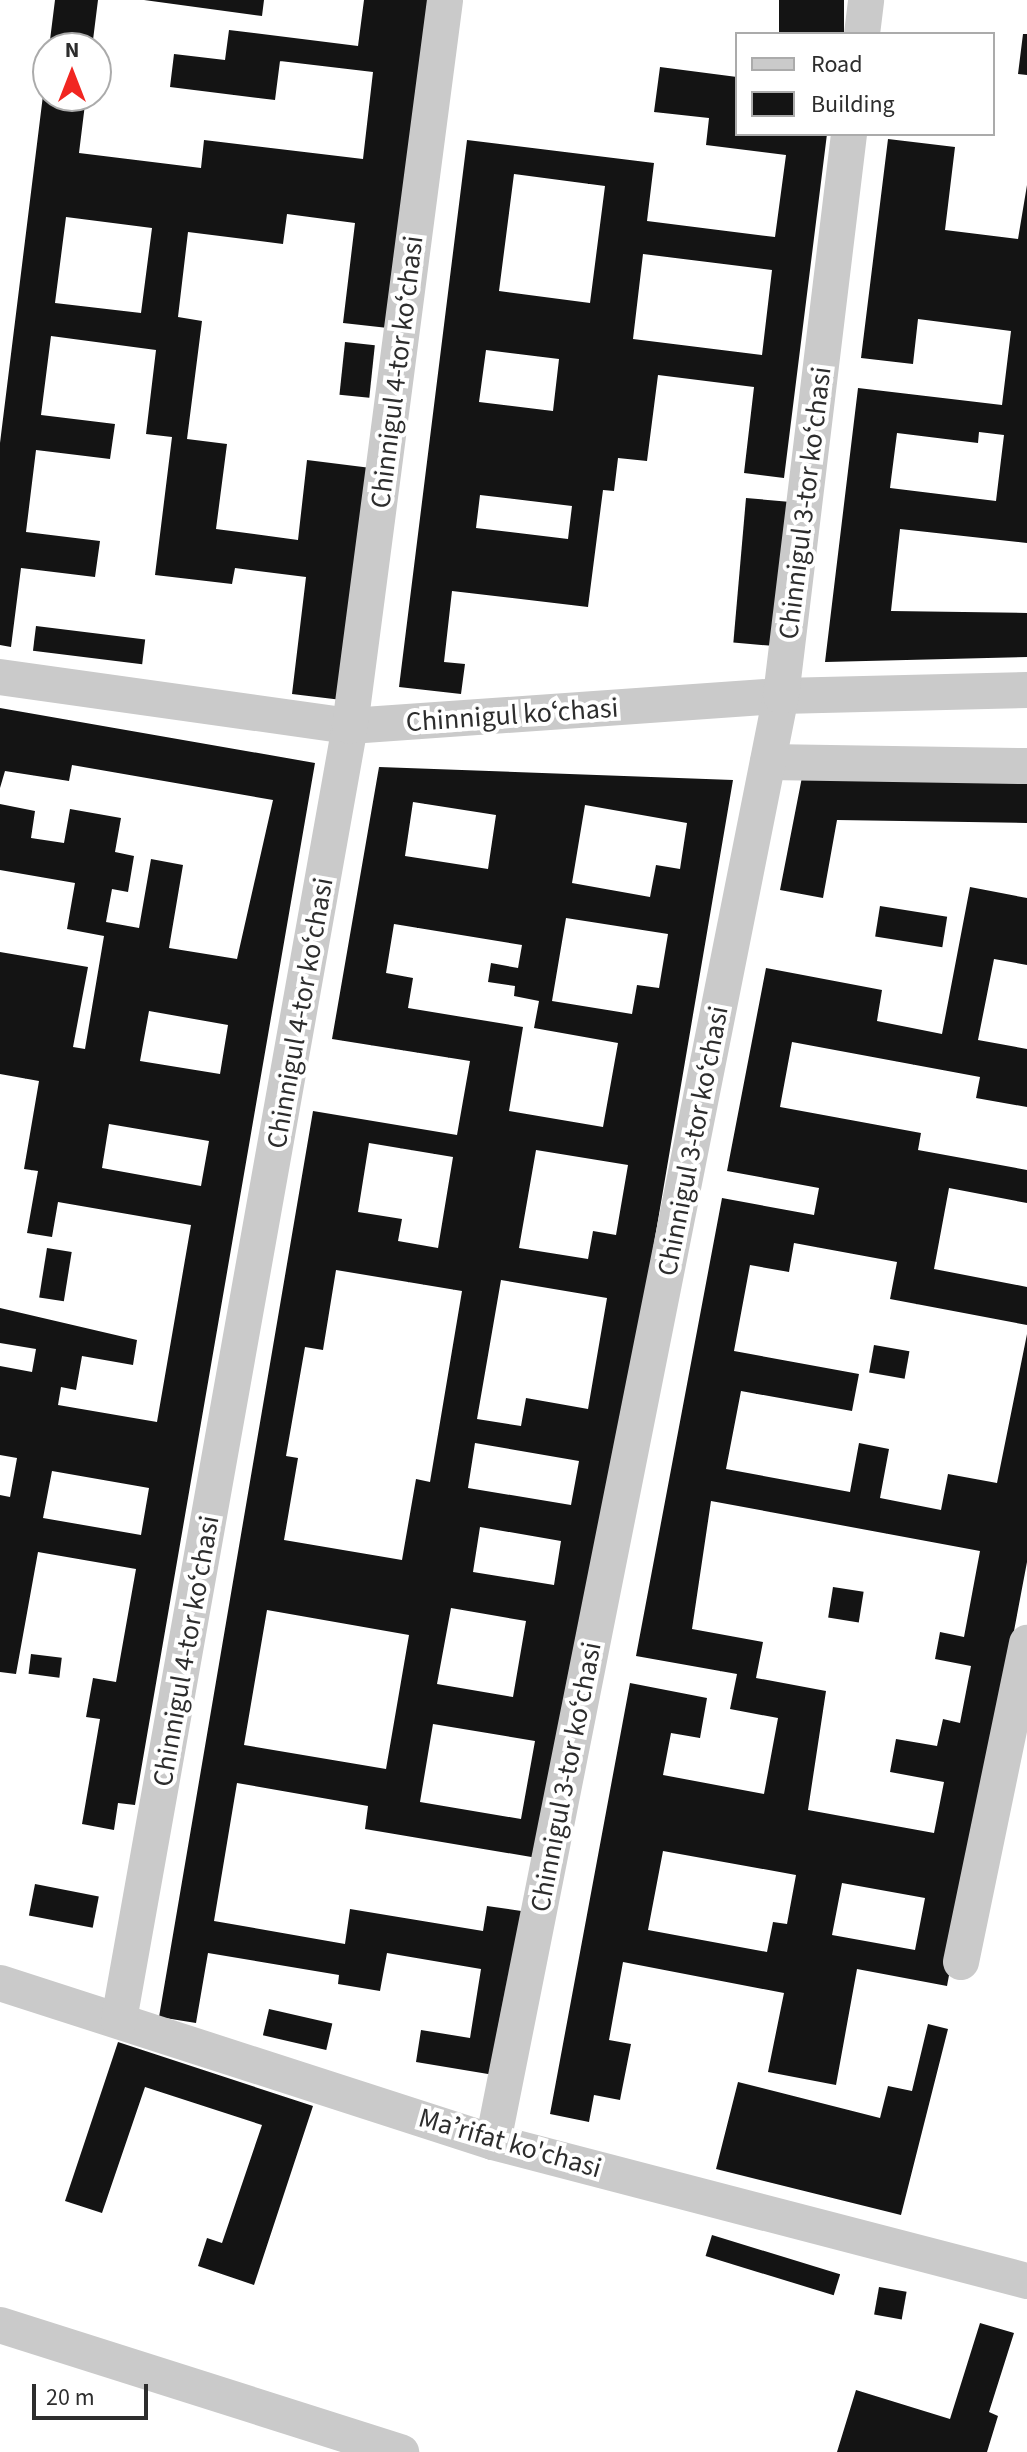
<!DOCTYPE html>
<html>
<head>
<meta charset="utf-8">
<style>
  body { margin:0 }
  #map { position:relative; width:1027px; height:2452px; overflow:hidden; background:#fff; font-family:"Source Sans 3",sans-serif }
  div>[style] { position:absolute }
  .building>* { inset:0; background:#141414; transform-origin:0 0 }
  .street>* { height:36px; margin:-18px; padding:0 18px; transform-origin:18px; border-radius:18px; background:#cacaca }
  span { translate:-50% -50%; white-space:nowrap; text-align:center; line-height:1.15; -webkit-text-stroke:8px #fff; paint-order:stroke }
  .street-label { font-size:28px; color:#2d2d2d }
  .legend { position:absolute; left:735px; top:32px; width:260px; height:104px; box-sizing:border-box; background:#fff; border:2px solid #ababab; margin:0; padding:10px 14px; list-style:none; font-size:24px; color:#2d2d2d }
  .legend li { display:flex; align-items:center; gap:16px; height:40px }
  .legend b { width:40px; border:2px solid #ababab }
  .north { position:absolute; left:32px; top:32px; width:80px; height:80px; box-sizing:border-box; background:#fff; border:2px solid #ababab; border-radius:50%; rotate:0deg; font-size:22px; font-weight:700; line-height:32px; text-align:center; color:#2d2d2d }
  .north::after { content:''; display:block; margin:auto; width:28px; height:36px; background:#f12621; clip-path:polygon(50% 0,100% 100%,50% 72%,0 100%) }
  .scale { position:absolute; left:32px; top:2384px; width:116px; height:36px; box-sizing:border-box; border:4px solid #2d2d2d; border-top:0; padding-left:10px; font-size:24px; line-height:28px; white-space:nowrap; color:#2d2d2d; -webkit-text-stroke:6px #fff; paint-order:stroke }
</style>
</head>
<body>
<div id="map">
  <div class="building">
    <div style="clip-path:polygon(55px 0,98px 0,92px 48px,49px 48px)"></div>
    <div style="clip-path:polygon(144px 0,264px 0,262px 16px)"></div>
    <div style="clip-path:polygon(evenodd,364px 0,429px 0,388px 328px,343px 323px,355px 223px,287px 214px,283px 244px,188px 232px,178px 317px,202px 321px,187px 439px,227px 444px,216px 529px,298px 540px,307px 460px,371px 468px,342px 700px,292px 694px,306px 577px,235px 568px,232px 584px,155px 575px,172px 437px,146px 434px,156px 350px,51px 336px,41px 415px,115px 424px,110px 459px,36px 450px,26px 532px,100px 541px,95px 577px,21px 568px,11px 647px,0 645px,0 443px,46px 71px,48px 96px,86px 96px,79px 153px,201px 168px,204px 140px,363px 159px,373px 72px,280px 61px,275px 100px,170px 87px,174px 54px,225px 60px,229px 30px,358px 46px,364px 0,66px 217px,152px 228px,141px 313px,55px 303px,66px 217px)"></div>
    <div style="left:779px;top:0;width:65px;height:34px"></div>
    <div style="clip-path:polygon(1023px 34px,1027px 34px,1027px 75px,1018px 74px)"></div>
    <div style="clip-path:polygon(evenodd,660px 67px,737px 77px,737px 134px,827px 134px,784px 478px,744px 473px,754px 387px,658px 375px,647px 461px,618px 458px,614px 491px,603px 490px,588px 607px,452px 591px,444px 662px,465px 664px,461px 694px,399px 687px,467px 140px,654px 163px,647px 221px,775px 237px,786px 155px,706px 145px,709px 118px,654px 112px,660px 67px,514px 174px,605px 186px,590px 303px,499px 291px,514px 174px,660px 67px,643px 254px,772px 270px,762px 355px,633px 339px,643px 254px,660px 67px,486px 350px,559px 359px,553px 411px,479px 402px,486px 350px,660px 67px,480px 495px,572px 506px,568px 539px,476px 528px,480px 495px)"></div>
    <div style="clip-path:polygon(evenodd,888px 139px,955px 147px,945px 230px,1018px 239px,1027px 185px,1027px 543px,900px 529px,891px 611px,1027px 613px,1027px 657px,825px 662px,858px 388px,1002px 405px,1011px 331px,918px 319px,913px 364px,861px 358px,888px 139px,979px 432px,1004px 435px,996px 501px,890px 488px,897px 433px,978px 443px,979px 432px)"></div>
    <div style="left:345px;top:342px;width:30px;height:53px;rotate:6deg"></div>
    <div style="left:746px;top:498px;width:42px;height:145px;rotate:5deg"></div>
    <div style="left:36px;top:626px;width:110px;height:25px;rotate:7deg"></div>
    <div style="clip-path:polygon(evenodd,0 708px,315px 763px,135px 1805px,118px 1803px,114px 1830px,82px 1824px,100px 1719px,86px 1717px,93px 1678px,116px 1682px,136px 1569px,38px 1552px,16px 1674px,0 1672px,0 1495px,10px 1497px,17px 1458px,0 1455px,0 1366px,32px 1372px,36px 1349px,0 1343px,0 1308px,137px 1340px,133px 1365px,82px 1356px,76px 1390px,61px 1387px,58px 1405px,157px 1422px,191px 1225px,58px 1202px,52px 1237px,27px 1233px,38px 1171px,24px 1169px,39px 1081px,0 1074px,0 952px,88px 967px,73px 1047px,85px 1049px,104px 936px,67px 929px,75px 883px,0 870px,0 804px,35px 811px,31px 838px,64px 843px,70px 809px,121px 818px,115px 852px,134px 856px,128px 892px,112px 889px,106px 922px,139px 928px,151px 859px,183px 865px,169px 948px,237px 959px,273px 800px,72px 765px,69px 781px,5px 771px,0 788px,0 708px,149px 1011px,228px 1025px,220px 1074px,140px 1061px,149px 1011px,0 708px,109px 1124px,209px 1141px,201px 1186px,102px 1168px,109px 1124px,0 708px,52px 1471px,149px 1488px,141px 1535px,43px 1518px,52px 1471px)"></div>
    <div style="clip-path:polygon(evenodd,379px 767px,733px 780px,549px 1860px,365px 1829px,368px 1806px,237px 1783px,214px 1921px,345px 1944px,350px 1909px,483px 1931px,487px 1906px,528px 1912px,500px 2076px,416px 2062px,421px 2030px,470px 2038px,481px 1969px,387px 1953px,380px 1991px,338px 1984px,339px 1975px,208px 1953px,196px 2023px,159px 2017px,313px 1111px,457px 1135px,470px 1061px,332px 1039px,379px 767px,413px 802px,496px 815px,488px 869px,405px 856px,413px 802px,379px 767px,585px 805px,687px 823px,680px 869px,656px 865px,650px 897px,572px 883px,585px 805px,379px 767px,566px 918px,668px 934px,659px 988px,637px 985px,632px 1014px,552px 1001px,566px 918px,379px 767px,394px 924px,522px 945px,518px 968px,491px 963px,488px 982px,515px 986px,514px 996px,539px 1001px,534px 1028px,618px 1043px,603px 1127px,509px 1111px,523px 1027px,408px 1008px,413px 978px,386px 973px,394px 924px,379px 767px,369px 1143px,453px 1157px,438px 1248px,398px 1241px,402px 1219px,358px 1212px,369px 1143px,379px 767px,536px 1150px,628px 1165px,616px 1235px,593px 1231px,588px 1259px,519px 1248px,536px 1150px,379px 767px,336px 1270px,462px 1291px,430px 1482px,416px 1479px,402px 1560px,284px 1540px,298px 1458px,286px 1456px,305px 1347px,323px 1350px,336px 1270px,379px 767px,501px 1280px,607px 1298px,588px 1409px,526px 1398px,521px 1426px,477px 1419px,501px 1280px,379px 767px,475px 1443px,579px 1461px,571px 1505px,468px 1488px,475px 1443px,379px 767px,480px 1527px,561px 1541px,554px 1585px,473px 1572px,480px 1527px,379px 767px,451px 1608px,526px 1621px,513px 1697px,437px 1684px,451px 1608px,379px 767px,267px 1610px,409px 1635px,386px 1769px,244px 1745px,267px 1610px,379px 767px,433px 1724px,535px 1741px,521px 1819px,420px 1802px,433px 1724px)"></div>
    <div style="clip-path:polygon(802px 777px,1027px 779px,1027px 823px,837px 820px,823px 898px,780px 890px)"></div>
    <div style="clip-path:polygon(evenodd,970px 887px,1027px 898px,1027px 965px,994px 959px,978px 1040px,1027px 1049px,1027px 1107px,976px 1098px,980px 1077px,792px 1042px,780px 1107px,921px 1133px,918px 1150px,1027px 1170px,1027px 1203px,949px 1188px,934px 1269px,1027px 1287px,1027px 1325px,890px 1299px,897px 1262px,794px 1243px,789px 1272px,750px 1265px,734px 1351px,859px 1374px,852px 1411px,741px 1391px,726px 1469px,850px 1492px,859px 1443px,889px 1449px,880px 1498px,941px 1510px,948px 1474px,997px 1483px,1027px 1334px,1027px 1562px,947px 1986px,857px 1969px,836px 2085px,768px 2072px,784px 1993px,623px 1962px,609px 2040px,631px 2044px,620px 2100px,594px 2095px,589px 2122px,550px 2114px,630px 1683px,707px 1698px,700px 1738px,671px 1733px,663px 1775px,764px 1794px,778px 1718px,730px 1709px,737px 1674px,636px 1656px,722px 1198px,814px 1215px,819px 1188px,727px 1171px,766px 968px,882px 990px,877px 1021px,942px 1034px,970px 887px,711px 1501px,980px 1551px,964px 1637px,940px 1632px,935px 1659px,971px 1666px,960px 1723px,943px 1719px,937px 1746px,896px 1739px,890px 1772px,944px 1782px,934px 1833px,808px 1810px,826px 1691px,756px 1678px,763px 1642px,692px 1629px,711px 1501px,970px 887px,663px 1851px,796px 1875px,787px 1924px,773px 1922px,767px 1952px,648px 1930px,663px 1851px,970px 887px,842px 1883px,925px 1898px,915px 1950px,832px 1935px,842px 1883px)"></div>
    <div style="left:880px;top:906px;width:68px;height:31px;rotate:9deg"></div>
    <div style="left:47px;top:1248px;width:25px;height:50px;rotate:9deg"></div>
    <div style="left:874px;top:1345px;width:36px;height:28px;rotate:10deg"></div>
    <div style="left:833px;top:1587px;width:31px;height:31px;rotate:9deg"></div>
    <div style="left:31px;top:1654px;width:31px;height:20px;rotate:7deg"></div>
    <div style="left:35px;top:1884px;width:65px;height:32px;rotate:11deg"></div>
    <div style="left:269px;top:2009px;width:65px;height:27px;rotate:13deg"></div>
    <div style="clip-path:polygon(928px 2024px,948px 2029px,901px 2215px,716px 2169px,738px 2082px,880px 2118px,888px 2086px,912px 2091px)"></div>
    <div style="clip-path:polygon(118px 2042px,313px 2106px,254px 2285px,198px 2266px,207px 2238px,222px 2243px,262px 2125px,145px 2087px,102px 2213px,65px 2201px)"></div>
    <div style="left:712px;top:2235px;width:134px;height:22px;rotate:17deg"></div>
    <div style="left:879px;top:2287px;width:28px;height:28px;rotate:10deg"></div>
    <div style="clip-path:polygon(980px 2323px,1014px 2333px,989px 2412px,998px 2416px,987px 2452px,837px 2452px,856px 2390px,950px 2419px)"></div>
  </div>
  <div class="street">
    <div style="left:862px;top:34px;width:34px;rotate:-83deg"></div>
    <div style="left:0;top:677px;width:353px;rotate:8deg"></div>
    <div style="left:350px;top:726px;width:432px;rotate:-4deg"></div>
    <div style="left:781px;top:696px;width:246px;rotate:-1.4deg"></div>
    <div style="left:768px;top:762px;width:259px;rotate:0.9deg"></div>
    <div style="left:961px;top:1962px;width:326px;rotate:-78.3deg"></div>
    <div style="left:0;top:1983px;width:518px;rotate:17.88deg"></div>
    <div style="left:493px;top:2142px;width:552px;rotate:14.59deg"></div>
    <div style="left:119px;top:2020px;width:1314px;rotate:-79.88deg"></div>
    <div style="left:350px;top:726px;width:732px;rotate:-82.54deg"></div>
    <div style="left:493px;top:2142px;width:1474px;rotate:-78.74deg"></div>
    <div style="left:781px;top:696px;width:566px;rotate:-83.1deg"></div>
    <div style="left:0;top:2325px;width:421px;rotate:17.6deg"></div>
  </div>
  <div class="street-label">
    <span style="left:397px;top:372px;rotate:-83deg">Chinnigul 4-tor koʻchasi</span>
    <span style="left:805px;top:503px;rotate:-83deg">Chinnigul 3-tor koʻchasi</span>
    <span style="left:512px;top:715px;rotate:-4deg">Chinnigul koʻchasi</span>
    <span style="left:300px;top:1013px;rotate:-80deg">Chinnigul 4-tor koʻchasi</span>
    <span style="left:693px;top:1141px;rotate:-79deg">Chinnigul 3-tor koʻchasi</span>
    <span style="left:186px;top:1651px;rotate:-80deg">Chinnigul 4-tor koʻchasi</span>
    <span style="left:566px;top:1777px;rotate:-79deg">Chinnigul 3-tor koʻchasi</span>
    <span style="left:510px;top:2143px;rotate:16deg">Maʼrifat ko'chasi</span>
  </div>
  <ul class="legend">
  <li><b style="height:10px;background:#cacaca"></b>Road</li>
  <li><b style="height:22px;background:#141414"></b>Building</li>
  </ul>
  <div class="north">N</div>
  <div class="scale">20 m</div>
</div>
</body>
</html>
